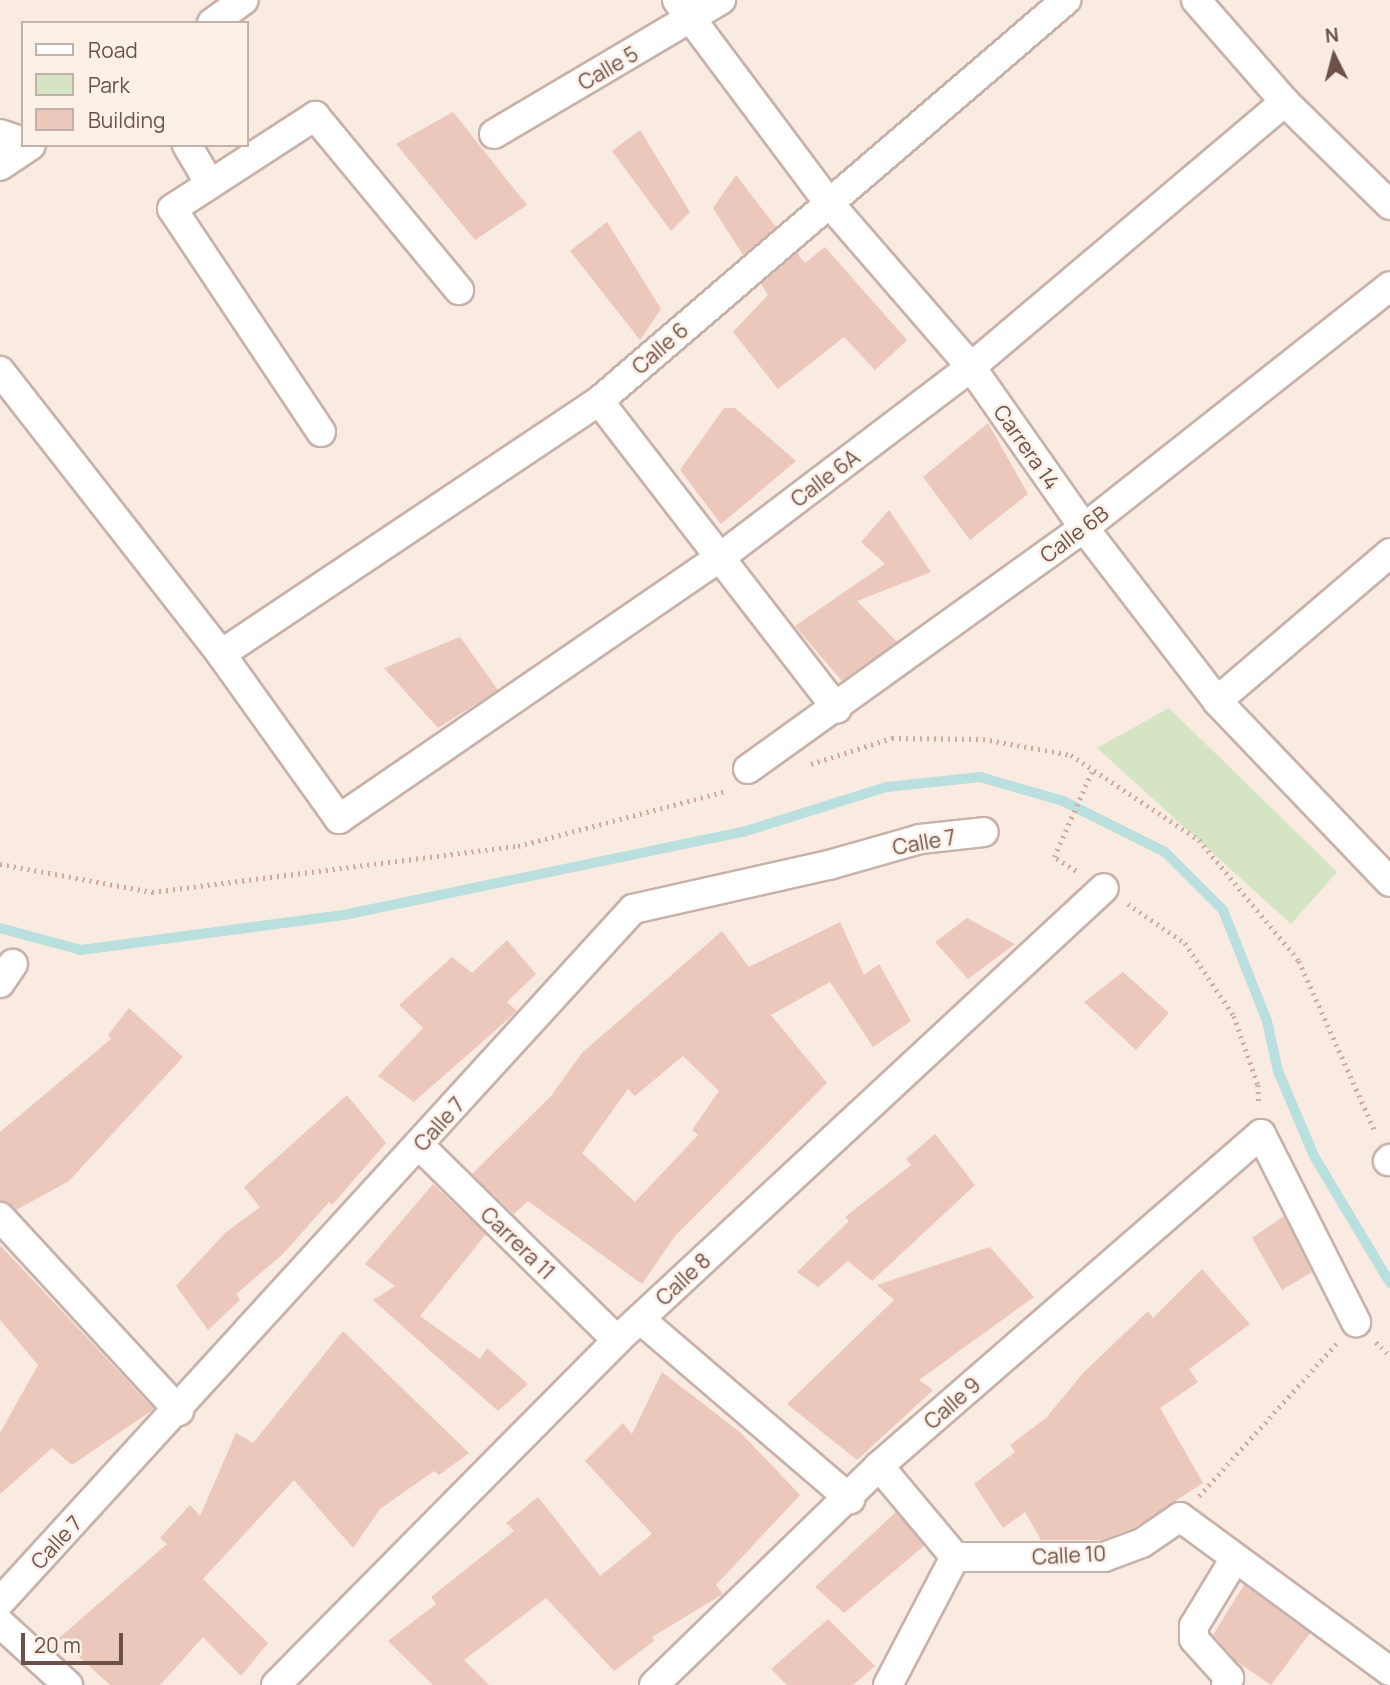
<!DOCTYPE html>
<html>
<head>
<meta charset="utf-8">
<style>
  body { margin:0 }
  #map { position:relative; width:1390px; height:1685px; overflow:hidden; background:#f9ebe1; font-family:Manrope,sans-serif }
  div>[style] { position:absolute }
  .green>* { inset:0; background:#d5e4c2 }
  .stream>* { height:10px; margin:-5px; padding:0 5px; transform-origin:5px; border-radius:5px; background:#b9dfde }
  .building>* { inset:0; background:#ebc7bc }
  .path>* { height:4.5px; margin-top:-2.25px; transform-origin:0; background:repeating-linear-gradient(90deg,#cfaaa0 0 2px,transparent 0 7px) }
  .roads { filter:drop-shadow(2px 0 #c7b2aa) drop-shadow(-2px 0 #c7b2aa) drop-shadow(0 2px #c7b2aa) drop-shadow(0 -2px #c7b2aa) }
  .street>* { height:28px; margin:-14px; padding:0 14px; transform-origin:14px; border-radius:14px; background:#fff }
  span { translate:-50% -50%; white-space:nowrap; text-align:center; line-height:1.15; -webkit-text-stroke:5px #fcf0e7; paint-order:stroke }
  .street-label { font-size:21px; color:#6c514b }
  .legend { position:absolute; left:21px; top:21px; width:228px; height:126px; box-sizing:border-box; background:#fcf0e7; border:2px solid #c2b0a9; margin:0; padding:9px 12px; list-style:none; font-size:21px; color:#6c514b }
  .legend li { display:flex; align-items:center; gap:14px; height:35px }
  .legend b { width:35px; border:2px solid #c2b0a9 }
  .north { position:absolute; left:1299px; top:21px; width:70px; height:70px; -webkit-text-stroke:5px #fcf0e7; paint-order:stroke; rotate:354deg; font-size:19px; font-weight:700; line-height:28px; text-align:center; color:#6c514b }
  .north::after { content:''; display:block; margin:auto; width:24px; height:32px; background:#6c514b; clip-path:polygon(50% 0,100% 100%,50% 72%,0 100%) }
  .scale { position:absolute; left:21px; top:1633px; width:102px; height:32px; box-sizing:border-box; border:4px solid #6c514b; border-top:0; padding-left:9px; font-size:21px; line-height:24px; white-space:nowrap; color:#6c514b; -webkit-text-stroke:5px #fcf0e7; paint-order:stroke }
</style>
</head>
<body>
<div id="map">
  <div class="green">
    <div style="clip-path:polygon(1169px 708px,1337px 872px,1291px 924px,1097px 748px)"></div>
  </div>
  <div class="stream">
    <div style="left:0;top:928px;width:84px;rotate:15.2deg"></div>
    <div style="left:81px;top:950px;width:265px;rotate:-7.6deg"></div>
    <div style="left:344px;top:915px;width:408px;rotate:-11.8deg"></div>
    <div style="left:743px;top:832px;width:151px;rotate:-17.4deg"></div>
    <div style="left:887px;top:787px;width:94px;rotate:-6.1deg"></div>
    <div style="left:980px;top:777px;width:86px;rotate:16.1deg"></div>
    <div style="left:1063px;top:801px;width:114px;rotate:26.6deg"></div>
    <div style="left:1165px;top:852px;width:82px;rotate:45deg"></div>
    <div style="left:1223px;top:910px;width:119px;rotate:68.4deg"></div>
    <div style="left:1267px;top:1021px;width:51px;rotate:77.6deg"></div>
    <div style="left:1278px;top:1071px;width:92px;rotate:67deg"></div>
    <div style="left:1314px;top:1156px;width:148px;rotate:59.1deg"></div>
  </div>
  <div class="building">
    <div style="clip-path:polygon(453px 112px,527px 205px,475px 240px,396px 144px)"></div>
    <div style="clip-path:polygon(640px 130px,690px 212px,671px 231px,612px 151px)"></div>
    <div style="clip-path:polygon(736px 175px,776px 227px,743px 255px,713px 208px)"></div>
    <div style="clip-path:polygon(607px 222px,661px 309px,640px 340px,570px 251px)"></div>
    <div style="clip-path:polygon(825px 247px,907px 340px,875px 370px,844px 337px,778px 389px,733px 332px,768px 295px,761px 284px,797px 253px,805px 263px)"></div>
    <div style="clip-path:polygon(724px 408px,735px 408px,796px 461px,721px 524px,680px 470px)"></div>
    <div style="clip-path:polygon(988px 423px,1028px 494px,970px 540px,923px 477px)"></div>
    <div style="clip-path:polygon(889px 510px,931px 572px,857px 601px,897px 642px,842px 681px,795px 626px,885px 564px,861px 542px)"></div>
    <div style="clip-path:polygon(460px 637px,498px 690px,438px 728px,384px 668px)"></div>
    <div style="clip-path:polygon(967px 918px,1015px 944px,968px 979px,935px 942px)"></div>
    <div style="clip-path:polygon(evenodd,840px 922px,864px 975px,879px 964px,911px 1021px,873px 1047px,830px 982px,771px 1015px,827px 1083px,675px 1236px,642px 1284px,528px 1201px,514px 1214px,472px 1174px,551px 1096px,582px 1053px,722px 931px,749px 967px,840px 922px,683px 1056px,719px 1091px,692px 1130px,698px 1135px,635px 1202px,582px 1153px,628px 1089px,635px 1096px,683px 1056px)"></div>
    <div style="clip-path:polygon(507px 940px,536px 974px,507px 1002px,517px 1011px,414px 1102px,378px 1076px,423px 1028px,399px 1005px,452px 957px,472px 973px)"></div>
    <div style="clip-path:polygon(1123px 972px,1169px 1013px,1136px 1050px,1084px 1002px)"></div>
    <div style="clip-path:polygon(129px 1008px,183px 1057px,69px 1181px,16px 1210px,0 1201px,0 1132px,111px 1039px,108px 1035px)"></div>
    <div style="clip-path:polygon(347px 1095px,386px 1143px,332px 1205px,329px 1202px,283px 1254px,236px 1294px,240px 1300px,208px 1330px,176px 1286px,225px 1233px,260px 1207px,244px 1187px)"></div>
    <div style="clip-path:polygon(935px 1134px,975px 1185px,872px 1281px,848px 1261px,818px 1287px,797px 1272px,849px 1221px,845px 1217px,911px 1165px,906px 1159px)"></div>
    <div style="clip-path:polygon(433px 1184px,486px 1234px,420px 1316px,480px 1359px,487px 1348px,528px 1384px,498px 1411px,373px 1300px,395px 1286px,365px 1264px)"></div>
    <div style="clip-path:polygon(1284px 1216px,1312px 1272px,1282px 1290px,1252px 1238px)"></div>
    <div style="clip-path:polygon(0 1245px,154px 1409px,72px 1465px,52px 1448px,0 1494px,0 1433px,38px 1365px,0 1320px)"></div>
    <div style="clip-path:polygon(990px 1247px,1034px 1297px,919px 1380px,933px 1390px,857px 1460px,787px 1404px,894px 1300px,877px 1285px)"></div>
    <div style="clip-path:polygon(1202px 1269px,1250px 1324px,1189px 1369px,1198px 1382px,1160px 1408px,1203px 1483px,1134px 1528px,1101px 1540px,1041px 1540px,1025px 1512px,1003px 1528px,974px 1484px,1015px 1452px,1010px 1445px,1046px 1418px,1084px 1372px,1148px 1311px,1153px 1318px)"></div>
    <div style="clip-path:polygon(343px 1331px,469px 1453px,439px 1475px,434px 1471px,380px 1509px,353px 1548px,294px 1480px,203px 1579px,268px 1643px,241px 1676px,203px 1637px,160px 1685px,110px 1685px,59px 1638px,167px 1544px,160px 1538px,190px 1505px,200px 1516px,236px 1433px,253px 1443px)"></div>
    <div style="clip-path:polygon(662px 1372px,741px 1433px,800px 1495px,716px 1585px,723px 1594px,652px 1637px,654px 1641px,614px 1671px,546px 1598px,464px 1660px,489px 1685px,433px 1685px,388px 1641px,436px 1604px,431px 1597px,514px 1531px,506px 1523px,538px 1497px,600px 1576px,652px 1534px,585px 1461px,623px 1423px,632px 1434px)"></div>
    <div style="clip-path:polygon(896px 1512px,924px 1546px,844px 1613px,815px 1587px)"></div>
    <div style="clip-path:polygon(1244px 1585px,1310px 1633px,1271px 1685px,1236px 1661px,1213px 1635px)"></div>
    <div style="clip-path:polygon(828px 1619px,875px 1666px,853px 1685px,787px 1685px,771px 1669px)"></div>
  </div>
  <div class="path">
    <div style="left:811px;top:764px;width:85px;rotate:-17.8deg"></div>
    <div style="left:892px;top:738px;width:91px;rotate:0.6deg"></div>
    <div style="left:983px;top:739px;width:89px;rotate:10.3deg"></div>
    <div style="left:1071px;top:755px;width:154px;rotate:33.6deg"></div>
    <div style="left:1199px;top:840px;width:157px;rotate:50.4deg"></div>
    <div style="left:1299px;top:961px;width:188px;rotate:65.9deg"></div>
    <div style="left:0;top:864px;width:155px;rotate:10.4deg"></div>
    <div style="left:152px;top:892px;width:369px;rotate:-7.2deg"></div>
    <div style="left:518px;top:846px;width:215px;rotate:-14.8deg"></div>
    <div style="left:1076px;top:871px;width:26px;rotate:-148deg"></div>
    <div style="left:1054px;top:857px;width:96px;rotate:-66.1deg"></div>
    <div style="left:1128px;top:904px;width:69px;rotate:34.4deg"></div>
    <div style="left:1185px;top:943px;width:88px;rotate:56.1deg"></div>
    <div style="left:1234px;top:1016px;width:73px;rotate:70.8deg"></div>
    <div style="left:1258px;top:1085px;width:20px;rotate:87deg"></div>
    <div style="left:1376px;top:1342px;width:20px;rotate:45deg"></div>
    <div style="left:1199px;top:1496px;width:205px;rotate:-48deg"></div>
  </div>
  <div class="roads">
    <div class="street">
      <div style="left:677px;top:0;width:254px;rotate:53.2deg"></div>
      <div style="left:829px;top:203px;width:217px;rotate:49.1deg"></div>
      <div style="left:971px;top:367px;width:197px;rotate:54.9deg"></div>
      <div style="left:1084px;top:528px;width:218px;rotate:52.4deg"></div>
      <div style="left:1217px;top:701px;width:250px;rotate:46.3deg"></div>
      <div style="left:1196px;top:0;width:135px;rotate:48.9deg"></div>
      <div style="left:1285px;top:102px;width:147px;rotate:44.4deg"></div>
      <div style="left:212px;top:23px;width:39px;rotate:-36deg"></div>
      <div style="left:0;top:134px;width:24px;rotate:19deg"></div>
      <div style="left:494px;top:134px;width:264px;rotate:-30.6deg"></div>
      <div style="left:187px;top:145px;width:45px;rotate:59.5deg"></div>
      <div style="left:0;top:166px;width:37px;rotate:-34deg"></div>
      <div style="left:0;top:371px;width:359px;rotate:52deg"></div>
      <div style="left:221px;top:654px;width:203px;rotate:54.4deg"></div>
      <div style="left:339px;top:819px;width:460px;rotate:-34.5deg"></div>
      <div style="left:718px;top:559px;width:318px;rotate:-37.2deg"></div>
      <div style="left:971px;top:367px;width:411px;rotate:-40.2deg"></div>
      <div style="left:599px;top:401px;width:389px;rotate:52.3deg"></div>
      <div style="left:321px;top:432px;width:268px;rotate:-123.7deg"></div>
      <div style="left:172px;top:209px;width:171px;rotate:-33deg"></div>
      <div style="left:315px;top:116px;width:226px;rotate:50.4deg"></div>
      <div style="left:221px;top:654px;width:455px;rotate:-33.8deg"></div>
      <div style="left:599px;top:401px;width:616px;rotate:-40.65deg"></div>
      <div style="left:1217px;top:701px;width:228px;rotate:-40.5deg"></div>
      <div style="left:748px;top:769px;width:413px;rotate:-35.7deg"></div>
      <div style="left:1084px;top:528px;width:390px;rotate:-38.3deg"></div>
      <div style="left:0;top:983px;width:23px;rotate:-56deg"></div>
      <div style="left:419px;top:1145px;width:278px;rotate:44.6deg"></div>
      <div style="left:1388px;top:1161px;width:3px;rotate:-45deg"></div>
      <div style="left:0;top:1217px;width:264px;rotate:47.3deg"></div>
      <div style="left:640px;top:1319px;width:277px;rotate:40.6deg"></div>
      <div style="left:879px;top:1466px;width:119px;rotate:50.1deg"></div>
      <div style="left:0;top:1602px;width:939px;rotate:-47.59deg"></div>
      <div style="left:633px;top:909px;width:201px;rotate:-12.7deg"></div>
      <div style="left:829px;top:865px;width:95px;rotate:-15.9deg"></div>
      <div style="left:920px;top:839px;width:64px;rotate:-6.2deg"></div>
      <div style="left:0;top:1623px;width:92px;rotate:42.4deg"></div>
      <div style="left:276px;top:1685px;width:485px;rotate:-45.3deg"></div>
      <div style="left:617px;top:1340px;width:664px;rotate:-42.87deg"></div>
      <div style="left:654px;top:1685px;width:314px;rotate:-44.2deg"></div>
      <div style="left:879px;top:1466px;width:506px;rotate:-40.99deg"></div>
      <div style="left:1261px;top:1134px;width:211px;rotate:63.2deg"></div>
      <div style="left:888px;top:1685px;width:144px;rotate:-62.4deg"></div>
      <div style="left:955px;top:1557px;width:149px"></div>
      <div style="left:1104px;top:1557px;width:40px;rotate:-20.2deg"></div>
      <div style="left:1142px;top:1543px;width:46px;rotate:-34.4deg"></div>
      <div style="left:1180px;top:1517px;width:260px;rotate:36.3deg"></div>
      <div style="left:1226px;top:1685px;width:8px;rotate:-67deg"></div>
      <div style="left:1229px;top:1678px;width:52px;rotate:-131.9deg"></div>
      <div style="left:1194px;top:1639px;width:13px;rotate:-90deg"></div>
      <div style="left:1194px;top:1626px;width:77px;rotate:-58.8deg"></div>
    </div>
  </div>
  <div class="street-label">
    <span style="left:608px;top:68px;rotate:-30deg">Calle 5</span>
    <span style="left:660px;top:348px;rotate:-41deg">Calle 6</span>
    <span style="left:1027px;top:447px;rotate:55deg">Carrera 14</span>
    <span style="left:825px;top:478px;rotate:-37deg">Calle 6A</span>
    <span style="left:1074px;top:534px;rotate:-37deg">Calle 6B</span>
    <span style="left:924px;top:842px;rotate:-10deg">Calle 7</span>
    <span style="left:439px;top:1124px;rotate:-48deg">Calle 7</span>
    <span style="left:518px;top:1243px;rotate:44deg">Carrera 11</span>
    <span style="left:683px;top:1279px;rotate:-43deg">Calle 8</span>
    <span style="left:952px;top:1403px;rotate:-41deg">Calle 9</span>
    <span style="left:56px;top:1542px;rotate:-47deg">Calle 7</span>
    <span style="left:1069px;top:1555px;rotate:-3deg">Calle 10</span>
  </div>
  <ul class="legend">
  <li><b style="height:9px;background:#fff"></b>Road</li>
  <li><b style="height:19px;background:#d5e4c2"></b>Park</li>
  <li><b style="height:19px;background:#ebc7bc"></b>Building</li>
  </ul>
  <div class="north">N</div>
  <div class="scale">20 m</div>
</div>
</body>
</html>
